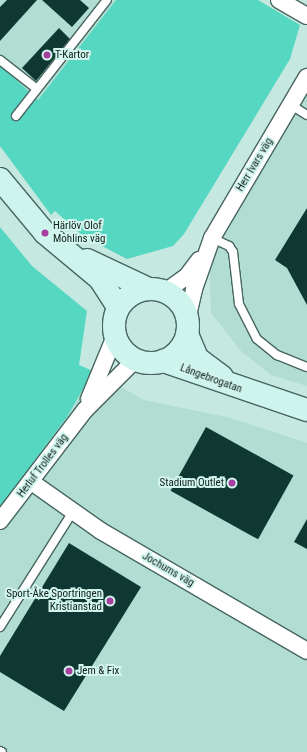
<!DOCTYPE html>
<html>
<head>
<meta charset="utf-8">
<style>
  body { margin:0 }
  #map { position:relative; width:307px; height:752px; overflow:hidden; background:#c5e8e0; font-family:"Roboto Condensed",sans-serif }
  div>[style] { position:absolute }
  .built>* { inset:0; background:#b1ddd3 }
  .green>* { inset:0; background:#56d7c1 }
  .building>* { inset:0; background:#0e3831; transform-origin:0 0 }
  .roads { filter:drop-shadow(1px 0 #476660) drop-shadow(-1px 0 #476660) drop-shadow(0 1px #476660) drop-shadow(0 -1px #476660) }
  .service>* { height:8px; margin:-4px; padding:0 4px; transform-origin:4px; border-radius:4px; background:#fff }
  .minor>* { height:16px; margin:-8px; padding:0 8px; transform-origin:8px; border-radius:8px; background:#fff }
  .secondary>* { height:22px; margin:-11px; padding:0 11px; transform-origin:11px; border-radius:11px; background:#cdf4ed }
  .secondary>.ring { margin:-11px; padding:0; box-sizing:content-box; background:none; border:22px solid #cdf4ed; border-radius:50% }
  .dots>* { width:11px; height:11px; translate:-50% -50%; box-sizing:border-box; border:2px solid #d2f6ed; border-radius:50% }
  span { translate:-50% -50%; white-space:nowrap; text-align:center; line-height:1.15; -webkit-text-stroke:4px #d2f6ed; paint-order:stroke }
  .poi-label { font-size:11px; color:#0f1d1a }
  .left { translate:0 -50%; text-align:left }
  .right { translate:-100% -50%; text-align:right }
  .street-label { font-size:11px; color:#0f1d1a }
</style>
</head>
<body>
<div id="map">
  <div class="built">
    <div style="clip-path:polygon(0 0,116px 0,38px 100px,0 65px)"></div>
    <div style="clip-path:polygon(307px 93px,307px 386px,271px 375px,241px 351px,211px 313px,209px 262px)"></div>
    <div style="clip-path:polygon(93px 371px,144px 400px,231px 418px,307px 443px,307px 752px,0 752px,0 507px,67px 417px)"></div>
  </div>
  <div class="green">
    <div style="clip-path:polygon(116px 0,258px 0,300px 25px,290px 59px,184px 234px,173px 246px,127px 259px,83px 236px,55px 211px,51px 215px,0 146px,0 65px,38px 100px)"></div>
    <div style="clip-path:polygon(0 227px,32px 266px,87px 311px,79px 365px,93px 371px,67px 417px,0 507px)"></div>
  </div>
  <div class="building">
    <div style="clip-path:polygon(7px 0,37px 0,0 41px,0 7px)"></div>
    <div style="clip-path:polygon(42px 0,80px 0,89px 8px,72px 27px)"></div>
    <div style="clip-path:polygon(59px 28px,70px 39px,36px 81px,22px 68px)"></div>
    <div style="clip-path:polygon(307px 208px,307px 305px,287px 268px,275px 260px)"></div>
    <div style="left:206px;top:427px;width:100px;height:73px;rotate:29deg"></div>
    <div style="clip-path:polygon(307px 519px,307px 549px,294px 542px)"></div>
    <div style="clip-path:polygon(69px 543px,141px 587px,64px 711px,0 672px,0 656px)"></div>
  </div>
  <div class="roads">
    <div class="service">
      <div style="left:0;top:60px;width:47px;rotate:38.1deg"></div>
      <div style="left:291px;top:105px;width:19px;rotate:32deg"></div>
      <div style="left:16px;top:116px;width:147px;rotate:-51.9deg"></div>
      <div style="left:212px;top:238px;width:19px;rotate:25deg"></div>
      <div style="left:229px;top:246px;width:7px;rotate:56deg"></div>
      <div style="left:233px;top:252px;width:52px;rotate:83.4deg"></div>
      <div style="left:239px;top:304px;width:39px;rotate:63deg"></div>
      <div style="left:257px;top:339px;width:26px;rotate:39deg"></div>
      <div style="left:277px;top:355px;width:32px;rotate:22deg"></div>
      <div style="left:0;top:627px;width:135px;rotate:-57.7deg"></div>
      <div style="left:0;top:751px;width:2px;rotate:27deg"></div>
    </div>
    <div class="minor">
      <div style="left:279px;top:0;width:32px;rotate:30deg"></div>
      <div style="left:165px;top:292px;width:27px;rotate:-36deg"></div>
      <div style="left:187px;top:276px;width:20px;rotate:-53deg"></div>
      <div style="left:187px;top:320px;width:32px;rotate:-77deg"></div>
      <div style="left:194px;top:289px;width:54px;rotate:-70.6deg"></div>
      <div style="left:212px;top:238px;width:187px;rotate:-59.5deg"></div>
      <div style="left:89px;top:399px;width:68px;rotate:-67.6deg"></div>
      <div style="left:33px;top:483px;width:83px;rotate:35.2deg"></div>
      <div style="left:101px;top:531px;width:238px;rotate:30.2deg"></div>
      <div style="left:0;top:521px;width:140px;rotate:-52.6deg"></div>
      <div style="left:85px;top:410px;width:71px;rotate:-45deg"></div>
    </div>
    <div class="secondary">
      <div style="left:0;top:179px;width:70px;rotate:50.2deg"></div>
      <div style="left:45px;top:233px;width:72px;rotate:39.9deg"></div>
      <div style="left:100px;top:279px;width:33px;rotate:57deg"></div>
      <div style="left:87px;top:260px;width:68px;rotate:25.1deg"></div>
      <div class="ring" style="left:114px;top:289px;width:52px;height:52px"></div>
      <div style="left:187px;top:334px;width:26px;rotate:67deg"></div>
      <div style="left:197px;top:358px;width:31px;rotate:37deg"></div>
      <div style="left:163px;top:361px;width:152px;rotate:18.8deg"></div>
    </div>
  </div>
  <div class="dots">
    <div style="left:47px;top:55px;background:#a73fa1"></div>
    <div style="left:45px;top:233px;background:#a73fa1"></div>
    <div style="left:232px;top:483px;background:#a73fa1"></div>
    <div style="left:110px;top:601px;background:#a73fa1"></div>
    <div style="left:69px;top:671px;background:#a73fa1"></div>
  </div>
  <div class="poi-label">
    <span class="left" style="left:55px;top:55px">T-Kartor</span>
    <span class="left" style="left:53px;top:233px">Härlöv Olof<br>Mohlins väg</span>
    <span class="right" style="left:224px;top:483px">Stadium Outlet</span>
    <span class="right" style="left:102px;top:601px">Sport-Åke Sportringen<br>Kristianstad</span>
    <span class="left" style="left:77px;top:671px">Jem &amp; Fix</span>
  </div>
  <div class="street-label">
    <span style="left:255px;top:165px;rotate:-59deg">Herr Ivars väg</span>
    <span style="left:211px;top:379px;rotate:20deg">Långebrogatan</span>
    <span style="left:43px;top:466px;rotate:-53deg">Herluf Trolles väg</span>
    <span style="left:168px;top:570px;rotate:30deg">Jochums väg</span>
  </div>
</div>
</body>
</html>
